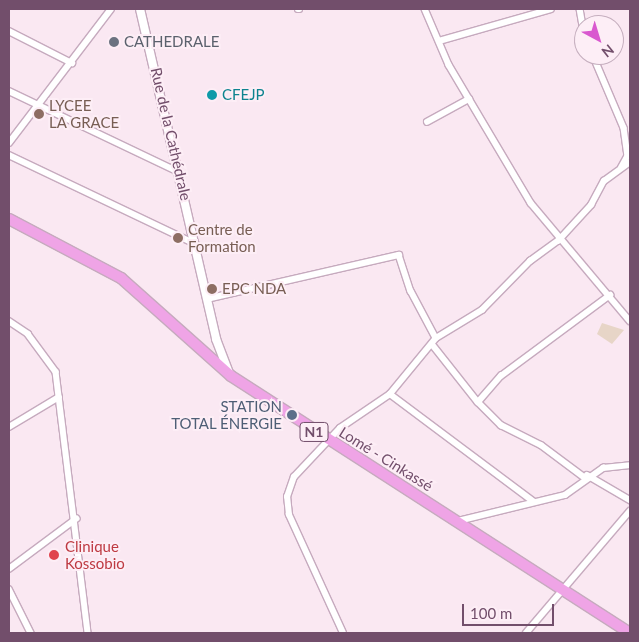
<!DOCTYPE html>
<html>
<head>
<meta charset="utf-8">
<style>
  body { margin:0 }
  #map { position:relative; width:639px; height:642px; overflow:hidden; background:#fae8f2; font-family:Lato,sans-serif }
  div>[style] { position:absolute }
  .green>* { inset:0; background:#e7d5c7 }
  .roads { filter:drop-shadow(1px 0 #c6aabe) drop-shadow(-1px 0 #c6aabe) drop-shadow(0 1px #c6aabe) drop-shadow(0 -1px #c6aabe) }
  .street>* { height:5.5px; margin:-2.75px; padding:0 2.75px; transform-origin:2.75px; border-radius:2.75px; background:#fff }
  .secondary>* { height:8px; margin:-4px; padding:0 4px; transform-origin:4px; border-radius:4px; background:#fff }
  .highway>* { height:10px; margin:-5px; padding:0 5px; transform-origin:5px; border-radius:5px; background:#efa4e6 }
  .dots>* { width:14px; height:14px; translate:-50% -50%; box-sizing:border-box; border:2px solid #fdeef6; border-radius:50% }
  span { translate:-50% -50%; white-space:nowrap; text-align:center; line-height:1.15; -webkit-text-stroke:4px #fdeef6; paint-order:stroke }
  .shield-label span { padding:1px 4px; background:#fdeef6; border:1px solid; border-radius:4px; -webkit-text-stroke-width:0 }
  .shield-label { font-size:14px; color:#724e6b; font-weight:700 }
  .worship-label { font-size:15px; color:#5b616d }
  .left { translate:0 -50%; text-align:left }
  .culture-label { font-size:15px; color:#0d838f }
  .education-label { font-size:15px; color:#785e54 }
  .street-label { font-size:15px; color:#724e6b }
  .service-label { font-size:15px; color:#4e5e75 }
  .right { translate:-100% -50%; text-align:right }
  .health-label { font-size:15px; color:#be3a42 }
  .frame { position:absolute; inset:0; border:10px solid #724e6b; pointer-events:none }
  .north { position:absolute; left:574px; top:15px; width:50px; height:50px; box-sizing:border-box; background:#fdeef6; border:1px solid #c5aebe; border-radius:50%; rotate:141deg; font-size:14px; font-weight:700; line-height:20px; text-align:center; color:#724e6b }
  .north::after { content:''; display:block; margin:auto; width:18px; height:22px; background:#d958cf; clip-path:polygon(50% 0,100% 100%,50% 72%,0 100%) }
  .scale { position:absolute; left:462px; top:604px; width:92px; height:22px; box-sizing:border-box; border:2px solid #724e6b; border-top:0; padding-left:6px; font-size:15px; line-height:18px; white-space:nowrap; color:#724e6b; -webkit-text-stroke:4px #fdeef6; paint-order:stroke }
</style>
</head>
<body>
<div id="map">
  <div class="green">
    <div style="clip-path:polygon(602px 323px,624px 330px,612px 344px,597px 334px)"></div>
  </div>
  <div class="roads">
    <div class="street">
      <div style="left:298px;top:9px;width:1px"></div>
      <div style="left:425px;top:9px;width:61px;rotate:66.8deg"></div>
      <div style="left:449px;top:65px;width:161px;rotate:59.3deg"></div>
      <div style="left:531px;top:203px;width:154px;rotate:50deg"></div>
      <div style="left:580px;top:9px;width:22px;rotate:80deg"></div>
      <div style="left:9px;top:31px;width:71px;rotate:26.9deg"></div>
      <div style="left:439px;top:41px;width:116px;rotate:-15.9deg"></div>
      <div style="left:593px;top:55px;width:79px;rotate:67deg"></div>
      <div style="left:624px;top:128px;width:28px;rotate:82deg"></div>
      <div style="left:628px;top:156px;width:13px;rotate:119deg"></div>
      <div style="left:9px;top:91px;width:188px;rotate:25.5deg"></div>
      <div style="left:427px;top:122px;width:48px;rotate:-28.7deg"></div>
      <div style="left:9px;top:143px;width:168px;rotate:-52.7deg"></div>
      <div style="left:9px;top:155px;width:207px;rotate:25.5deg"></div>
      <div style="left:211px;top:298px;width:193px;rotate:-12.9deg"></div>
      <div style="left:399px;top:255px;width:38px;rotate:72deg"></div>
      <div style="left:411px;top:291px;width:53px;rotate:62deg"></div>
      <div style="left:9px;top:321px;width:23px;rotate:34deg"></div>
      <div style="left:28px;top:334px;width:47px;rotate:53.6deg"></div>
      <div style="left:56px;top:372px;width:263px;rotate:83deg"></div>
      <div style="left:432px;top:344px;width:74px;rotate:51.6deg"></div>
      <div style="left:478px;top:402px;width:35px;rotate:-49deg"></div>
      <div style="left:501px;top:376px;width:136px;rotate:-36.6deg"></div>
      <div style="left:390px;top:394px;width:179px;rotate:36.8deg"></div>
      <div style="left:478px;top:402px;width:33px;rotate:45deg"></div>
      <div style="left:501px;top:425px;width:45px;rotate:26.6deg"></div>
      <div style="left:541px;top:445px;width:54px;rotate:36.7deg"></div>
      <div style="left:9px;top:427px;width:58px;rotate:-31deg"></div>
      <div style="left:587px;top:475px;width:50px;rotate:30.2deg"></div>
      <div style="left:458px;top:521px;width:110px;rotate:-13.7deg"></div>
      <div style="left:565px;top:495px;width:47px;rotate:-35.4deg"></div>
      <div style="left:603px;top:468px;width:27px;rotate:-6deg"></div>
      <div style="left:9px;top:569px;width:84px;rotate:-36.7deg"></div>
      <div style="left:9px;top:589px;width:49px;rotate:63.4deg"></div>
      <div style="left:343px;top:633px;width:130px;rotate:-114.6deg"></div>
      <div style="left:289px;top:515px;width:18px;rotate:-96deg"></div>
      <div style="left:287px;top:497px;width:21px;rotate:-71deg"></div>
      <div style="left:294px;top:477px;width:67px;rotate:-46.8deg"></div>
      <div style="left:340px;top:428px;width:60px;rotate:-34.2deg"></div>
      <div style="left:390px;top:394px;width:72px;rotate:-50.6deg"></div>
      <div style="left:436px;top:338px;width:54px;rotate:-31.3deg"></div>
      <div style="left:482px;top:310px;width:69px;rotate:-45.6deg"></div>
      <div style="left:530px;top:261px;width:34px;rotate:-36deg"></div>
      <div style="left:558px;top:241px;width:49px;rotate:-47.5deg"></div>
      <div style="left:591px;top:205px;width:27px;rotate:-62deg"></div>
      <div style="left:604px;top:181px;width:32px;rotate:-36deg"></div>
      <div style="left:526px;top:633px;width:160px;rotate:-49.6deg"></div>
    </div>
    <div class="secondary">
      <div style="left:140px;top:9px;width:339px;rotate:77deg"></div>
      <div style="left:216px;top:339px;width:36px;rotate:69deg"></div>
    </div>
    <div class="highway">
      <div style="left:9px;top:219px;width:127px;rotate:27.8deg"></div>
      <div style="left:121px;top:278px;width:147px;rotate:41.7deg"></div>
      <div style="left:231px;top:376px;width:475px;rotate:32.8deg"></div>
    </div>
  </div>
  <div class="dots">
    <div style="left:114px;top:42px;background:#6b7280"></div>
    <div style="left:212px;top:95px;background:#0f9aa8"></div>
    <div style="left:39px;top:114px;background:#8d6e63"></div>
    <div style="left:178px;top:238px;background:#8d6e63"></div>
    <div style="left:212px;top:289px;background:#8d6e63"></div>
    <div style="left:292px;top:415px;background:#5c6f8a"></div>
    <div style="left:54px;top:555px;background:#e0444e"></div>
  </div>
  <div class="shield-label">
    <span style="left:314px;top:432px">N1</span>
  </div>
  <div class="worship-label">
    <span class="left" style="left:124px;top:42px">CATHEDRALE</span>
  </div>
  <div class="culture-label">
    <span class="left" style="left:222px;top:95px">CFEJP</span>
  </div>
  <div class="education-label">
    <span class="left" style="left:49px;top:114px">LYCEE<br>LA GRACE</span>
    <span class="left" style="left:188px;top:238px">Centre de<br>Formation</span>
    <span class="left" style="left:222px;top:289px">EPC NDA</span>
  </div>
  <div class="street-label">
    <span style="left:171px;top:134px;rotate:77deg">Rue de la Cathédrale</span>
    <span style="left:386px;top:459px;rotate:32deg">Lomé - Cinkassé</span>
  </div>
  <div class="service-label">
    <span class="right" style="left:282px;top:415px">STATION<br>TOTAL ÉNERGIE</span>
  </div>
  <div class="health-label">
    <span class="left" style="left:65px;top:555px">Clinique<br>Kossobio</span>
  </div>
  <div class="frame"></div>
  <div class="north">N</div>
  <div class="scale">100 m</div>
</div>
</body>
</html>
